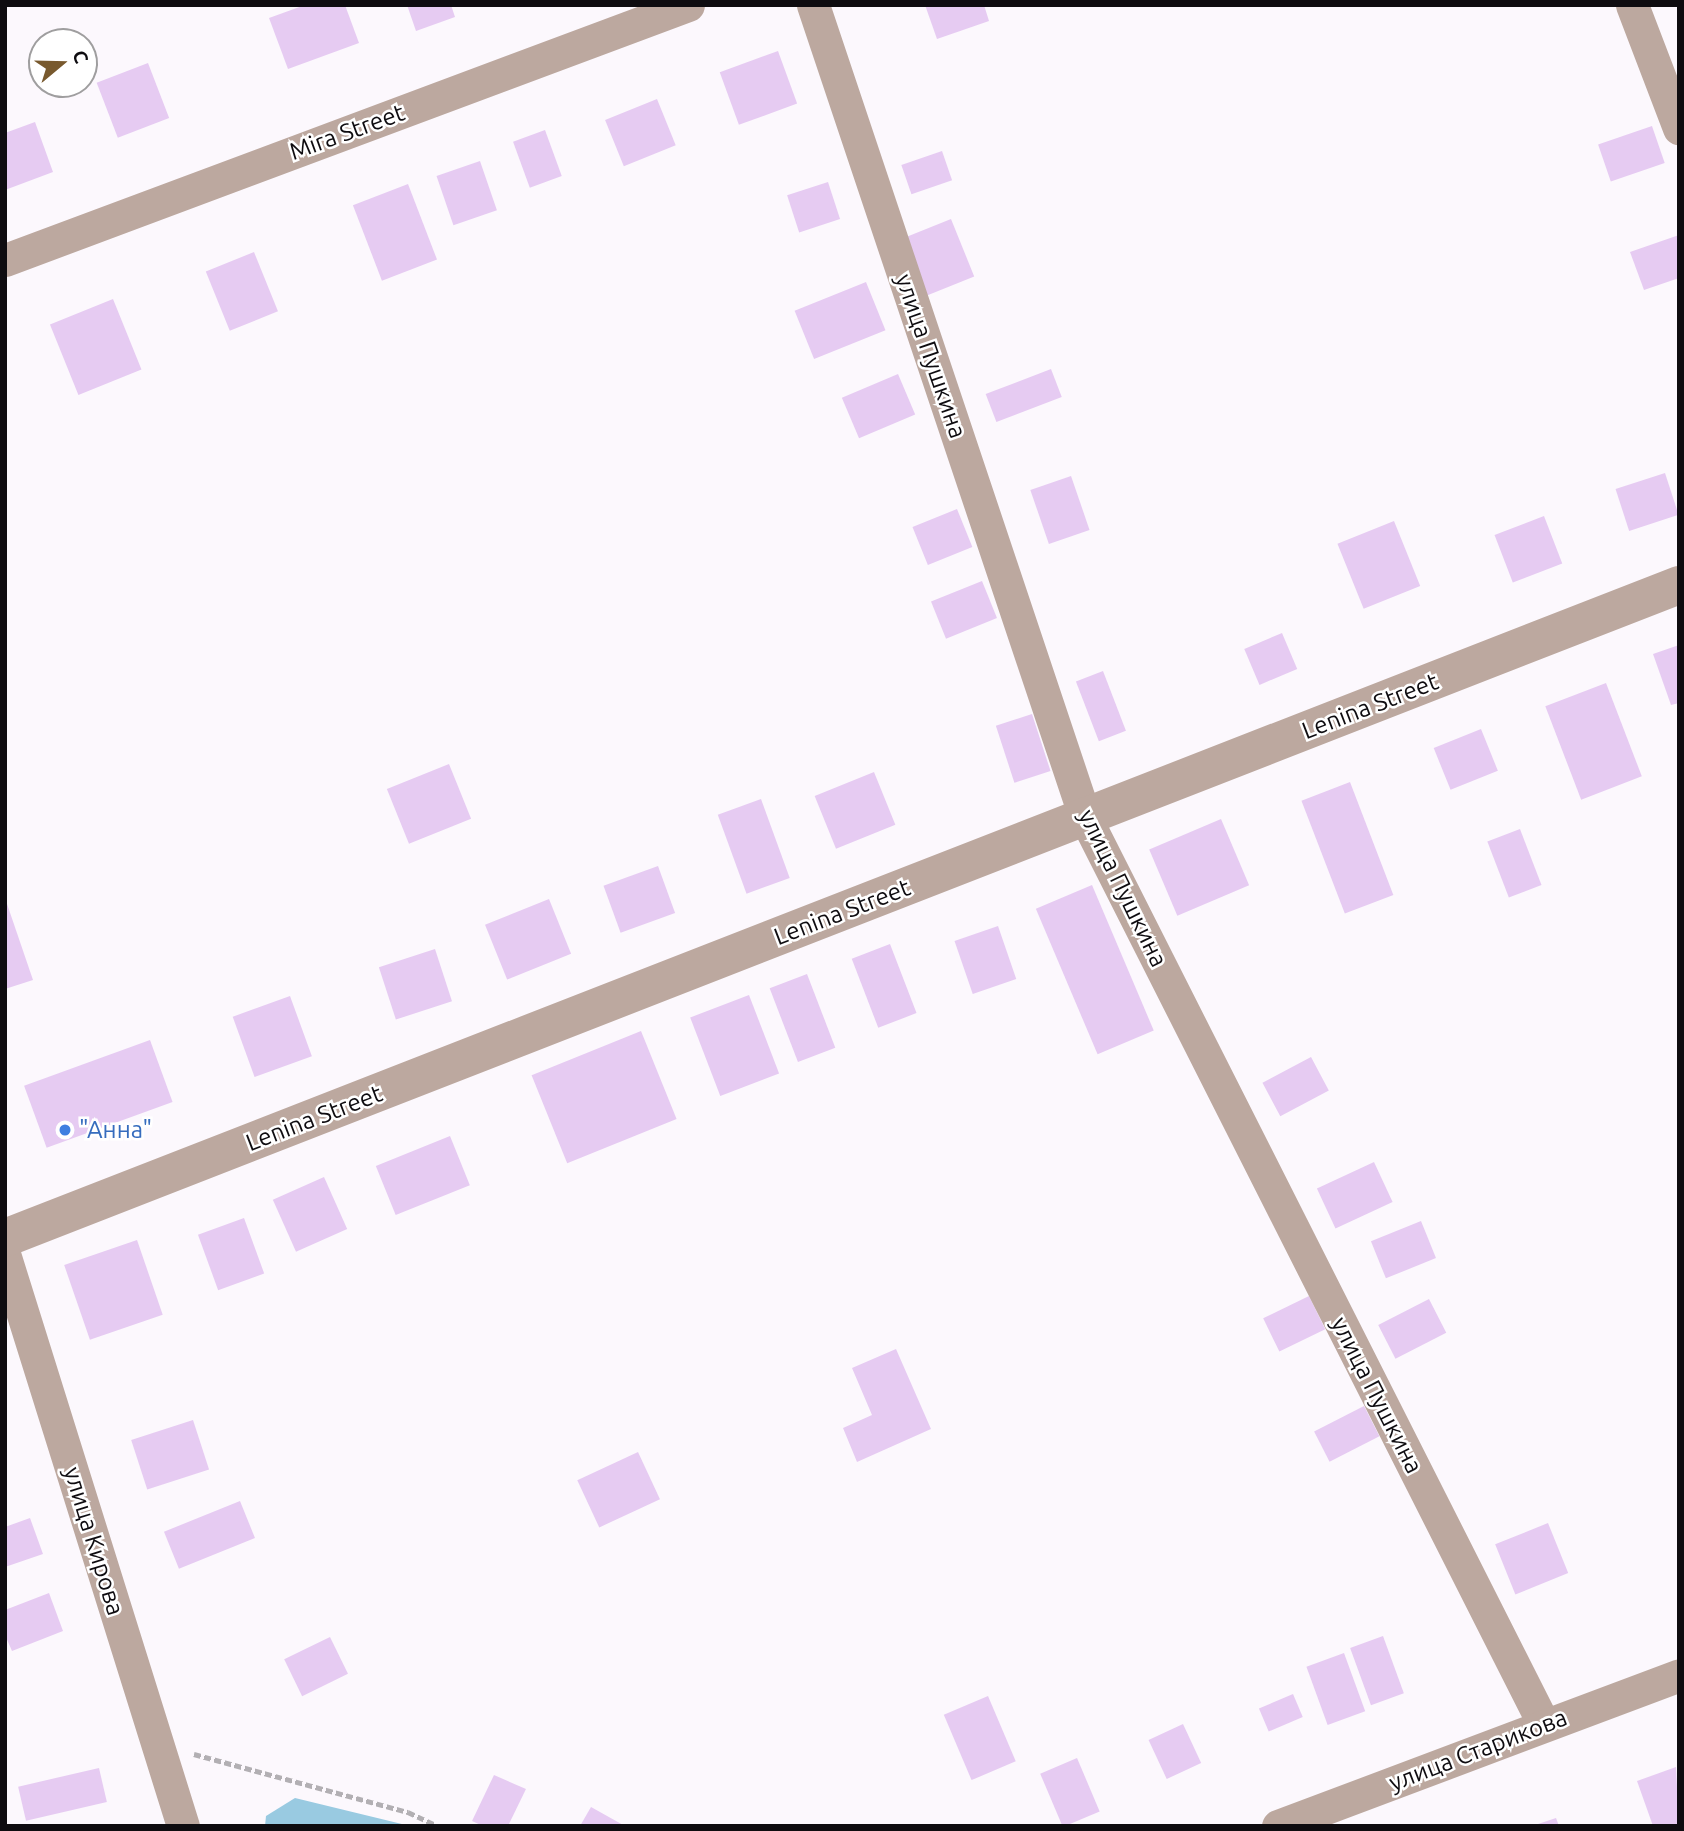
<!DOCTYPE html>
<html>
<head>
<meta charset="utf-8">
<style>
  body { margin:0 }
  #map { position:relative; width:1684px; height:1831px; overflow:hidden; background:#fcf8fd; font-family:Ubuntu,sans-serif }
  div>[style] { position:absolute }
  .water>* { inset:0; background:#99cae1 }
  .building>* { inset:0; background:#e6cbf2; transform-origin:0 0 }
  .path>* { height:4.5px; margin-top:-2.25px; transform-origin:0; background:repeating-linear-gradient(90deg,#b2afb3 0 7px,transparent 0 10.5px) }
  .minor>* { height:33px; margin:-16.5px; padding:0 16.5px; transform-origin:16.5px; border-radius:16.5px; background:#bca89f }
  .tertiary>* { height:38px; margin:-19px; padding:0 19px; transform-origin:19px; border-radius:19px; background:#bca89f }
  .dots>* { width:19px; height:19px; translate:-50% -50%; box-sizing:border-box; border:4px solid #fff; border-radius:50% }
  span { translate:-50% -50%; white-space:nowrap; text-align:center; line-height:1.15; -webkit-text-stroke:5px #fff; paint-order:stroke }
  .street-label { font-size:24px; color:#0e0c10 }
  .shop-label { font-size:24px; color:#366cbe }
  .left { translate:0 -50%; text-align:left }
  .frame { position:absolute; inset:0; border:7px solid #0e0c10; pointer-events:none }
  .north { position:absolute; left:28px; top:28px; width:70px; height:70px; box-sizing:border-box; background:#fff; border:2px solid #9f9e9f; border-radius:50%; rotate:71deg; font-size:19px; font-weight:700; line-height:28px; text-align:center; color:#0e0c10 }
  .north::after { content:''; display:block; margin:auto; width:24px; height:32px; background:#78592e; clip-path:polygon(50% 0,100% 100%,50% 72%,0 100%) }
</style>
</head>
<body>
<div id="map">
  <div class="water">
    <div style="clip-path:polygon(295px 1798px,406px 1825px,407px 1826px,265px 1826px,266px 1816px)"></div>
  </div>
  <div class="building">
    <div style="clip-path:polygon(305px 5px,345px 5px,359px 43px,288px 69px,269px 18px)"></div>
    <div style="clip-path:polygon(407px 5px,451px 5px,455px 17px,416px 31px)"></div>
    <div style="clip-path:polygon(925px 5px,984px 5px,989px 21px,937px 39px)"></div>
    <div style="left:778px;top:51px;width:56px;height:62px;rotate:70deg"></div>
    <div style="left:148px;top:63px;width:59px;height:55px;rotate:69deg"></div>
    <div style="left:657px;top:99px;width:50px;height:56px;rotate:68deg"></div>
    <div style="clip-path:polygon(35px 122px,53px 172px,5px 190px,5px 133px)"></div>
    <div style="left:1652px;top:126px;width:39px;height:57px;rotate:71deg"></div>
    <div style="left:545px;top:130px;width:49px;height:34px;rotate:70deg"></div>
    <div style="left:942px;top:151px;width:31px;height:43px;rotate:71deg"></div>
    <div style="left:480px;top:161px;width:52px;height:46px;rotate:71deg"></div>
    <div style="left:828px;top:182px;width:39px;height:43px;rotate:72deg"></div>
    <div style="left:408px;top:184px;width:81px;height:59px;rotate:69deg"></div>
    <div style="left:951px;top:219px;width:62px;height:53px;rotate:68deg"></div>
    <div style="clip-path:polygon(1679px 235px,1679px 278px,1644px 290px,1630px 252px)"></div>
    <div style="left:254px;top:252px;width:64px;height:52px;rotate:68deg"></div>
    <div style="left:866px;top:282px;width:52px;height:77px;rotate:68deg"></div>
    <div style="left:113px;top:299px;width:76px;height:68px;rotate:68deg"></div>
    <div style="left:1051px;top:369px;width:30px;height:70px;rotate:69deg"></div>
    <div style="left:898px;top:374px;width:44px;height:61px;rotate:67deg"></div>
    <div style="left:1665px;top:473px;width:44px;height:52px;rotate:72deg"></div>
    <div style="left:1071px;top:476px;width:57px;height:43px;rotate:71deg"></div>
    <div style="left:957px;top:509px;width:41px;height:48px;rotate:68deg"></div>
    <div style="left:1544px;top:516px;width:51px;height:53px;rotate:69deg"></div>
    <div style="left:1394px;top:521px;width:70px;height:61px;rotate:68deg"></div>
    <div style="left:982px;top:581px;width:40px;height:55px;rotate:68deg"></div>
    <div style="left:1282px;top:633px;width:39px;height:41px;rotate:67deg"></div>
    <div style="clip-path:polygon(1679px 645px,1679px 703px,1671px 705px,1653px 654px)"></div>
    <div style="left:1103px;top:671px;width:64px;height:29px;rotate:69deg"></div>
    <div style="left:1606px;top:683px;width:100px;height:65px;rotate:69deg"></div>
    <div style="left:1032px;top:714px;width:60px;height:38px;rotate:72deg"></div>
    <div style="left:1481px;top:729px;width:45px;height:51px;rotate:68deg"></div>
    <div style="left:449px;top:764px;width:59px;height:67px;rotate:68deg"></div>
    <div style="left:874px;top:772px;width:57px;height:64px;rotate:68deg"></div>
    <div style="left:1350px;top:782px;width:121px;height:52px;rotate:69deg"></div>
    <div style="left:761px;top:799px;width:84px;height:46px;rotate:70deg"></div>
    <div style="left:1221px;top:819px;width:72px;height:78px;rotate:67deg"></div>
    <div style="left:1520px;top:829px;width:60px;height:35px;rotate:69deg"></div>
    <div style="left:658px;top:866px;width:50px;height:58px;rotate:70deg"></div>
    <div style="left:1092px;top:885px;width:158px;height:61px;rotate:67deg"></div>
    <div style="clip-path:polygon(5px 898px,33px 980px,5px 989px)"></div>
    <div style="left:549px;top:899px;width:59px;height:69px;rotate:68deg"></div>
    <div style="left:998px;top:926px;width:56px;height:46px;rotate:71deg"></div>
    <div style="left:890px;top:944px;width:74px;height:41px;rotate:69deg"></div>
    <div style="left:435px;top:949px;width:55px;height:59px;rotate:72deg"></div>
    <div style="left:807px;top:974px;width:79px;height:40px;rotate:69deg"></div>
    <div style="left:749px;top:995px;width:84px;height:63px;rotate:69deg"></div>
    <div style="left:290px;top:996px;width:64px;height:61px;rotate:70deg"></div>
    <div style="left:641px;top:1031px;width:95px;height:118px;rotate:68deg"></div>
    <div style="left:150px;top:1040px;width:66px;height:134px;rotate:70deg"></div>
    <div style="left:1311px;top:1057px;width:38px;height:55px;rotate:62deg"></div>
    <div style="left:450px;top:1136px;width:53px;height:80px;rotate:68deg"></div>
    <div style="left:1374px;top:1162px;width:44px;height:63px;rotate:65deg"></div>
    <div style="left:324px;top:1177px;width:57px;height:56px;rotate:66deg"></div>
    <div style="left:244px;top:1218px;width:59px;height:49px;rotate:70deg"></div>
    <div style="left:1421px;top:1221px;width:40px;height:54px;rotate:68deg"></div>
    <div style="left:137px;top:1240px;width:79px;height:77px;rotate:71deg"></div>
    <div style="left:1309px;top:1296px;width:37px;height:51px;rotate:64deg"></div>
    <div style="left:1429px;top:1299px;width:38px;height:57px;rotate:63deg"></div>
    <div style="clip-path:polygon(896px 1349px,931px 1429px,857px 1462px,843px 1428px,872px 1415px,852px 1368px)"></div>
    <div style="left:1364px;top:1406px;width:34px;height:56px;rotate:63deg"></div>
    <div style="left:193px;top:1420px;width:52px;height:65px;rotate:72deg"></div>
    <div style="left:638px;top:1452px;width:52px;height:67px;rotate:65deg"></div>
    <div style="left:240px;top:1501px;width:40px;height:82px;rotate:68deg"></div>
    <div style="clip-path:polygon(30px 1518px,43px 1554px,5px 1567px,5px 1527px)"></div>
    <div style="left:1548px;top:1523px;width:54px;height:57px;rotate:68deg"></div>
    <div style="clip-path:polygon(49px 1593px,63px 1631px,12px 1651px,5px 1635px,5px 1610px)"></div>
    <div style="left:1383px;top:1636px;width:61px;height:35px;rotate:70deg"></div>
    <div style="left:330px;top:1637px;width:41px;height:51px;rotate:64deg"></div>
    <div style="left:1344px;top:1653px;width:62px;height:40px;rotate:70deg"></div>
    <div style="left:1293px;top:1694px;width:25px;height:37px;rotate:67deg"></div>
    <div style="left:988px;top:1696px;width:71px;height:48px;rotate:67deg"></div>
    <div style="left:1183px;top:1724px;width:43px;height:38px;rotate:65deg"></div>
    <div style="left:1077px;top:1758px;width:58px;height:40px;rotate:67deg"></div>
    <div style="clip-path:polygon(1676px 1767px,1679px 1826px,1653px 1826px,1637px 1781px)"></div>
    <div style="left:99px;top:1768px;width:35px;height:83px;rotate:77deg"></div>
    <div style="clip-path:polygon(494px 1775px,526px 1789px,508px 1826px,483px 1826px,472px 1821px)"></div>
    <div style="clip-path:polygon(591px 1807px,625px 1826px,580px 1826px)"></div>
    <div style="clip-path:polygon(1556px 1818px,1559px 1826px,1535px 1826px,1535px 1825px)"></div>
  </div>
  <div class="path">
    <div style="left:194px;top:1754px;width:222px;rotate:15.2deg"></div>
    <div style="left:408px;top:1812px;width:33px;rotate:25deg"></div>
  </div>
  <div class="minor">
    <div style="left:813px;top:5px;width:856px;rotate:71.48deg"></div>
    <div style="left:1085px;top:817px;width:1017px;rotate:63.18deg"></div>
    <div style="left:1632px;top:5px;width:132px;rotate:69.1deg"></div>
    <div style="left:5px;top:260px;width:729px;rotate:-20.47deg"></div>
    <div style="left:5px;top:1257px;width:596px;rotate:72.63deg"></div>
    <div style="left:1278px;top:1826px;width:428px;rotate:-20.6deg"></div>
  </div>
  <div class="tertiary">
    <div style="left:5px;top:1238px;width:1797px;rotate:-21.31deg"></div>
  </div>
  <div class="dots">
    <div style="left:65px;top:1130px;background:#3f7fe0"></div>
  </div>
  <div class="street-label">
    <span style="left:347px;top:132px;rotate:-20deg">Mira Street</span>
    <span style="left:931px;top:356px;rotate:71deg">улица Пушкина</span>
    <span style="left:1370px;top:706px;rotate:-21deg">Lenina Street</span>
    <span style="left:1123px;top:888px;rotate:64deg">улица Пушкина</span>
    <span style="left:842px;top:912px;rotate:-21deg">Lenina Street</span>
    <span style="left:314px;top:1118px;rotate:-21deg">Lenina Street</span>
    <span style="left:1377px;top:1395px;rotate:63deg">улица Пушкина</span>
    <span style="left:94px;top:1541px;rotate:73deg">улица Кирова</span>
    <span style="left:1478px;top:1750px;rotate:-21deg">улица Старикова</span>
  </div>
  <div class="shop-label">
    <span class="left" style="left:79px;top:1130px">"Анна"</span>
  </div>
  <div class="frame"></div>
  <div class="north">С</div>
</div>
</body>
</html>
